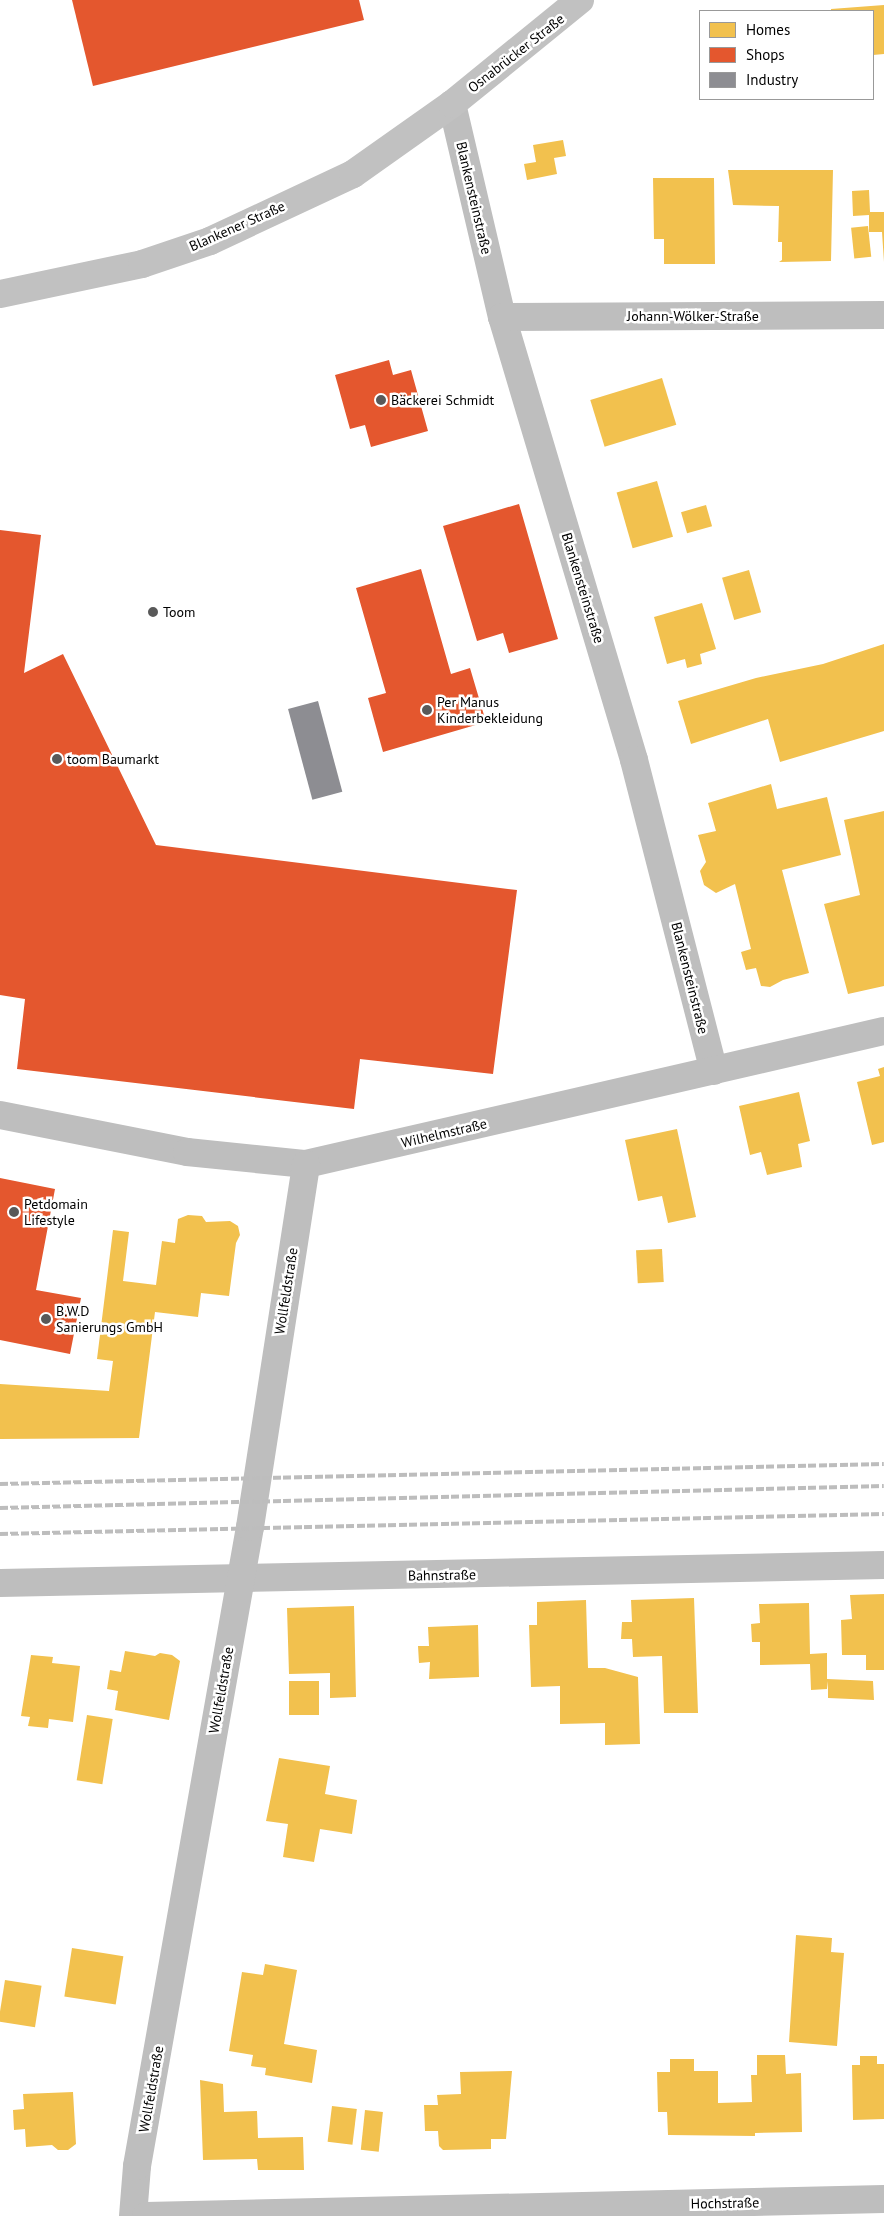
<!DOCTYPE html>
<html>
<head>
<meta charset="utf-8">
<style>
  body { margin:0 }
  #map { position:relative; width:884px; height:2216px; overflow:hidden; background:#fff; font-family:"PT Sans",sans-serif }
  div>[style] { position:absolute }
  .homes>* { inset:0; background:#f2c14e; transform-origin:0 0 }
  .shops>* { inset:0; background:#e4572e }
  .industry>* { inset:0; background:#8d8d92; transform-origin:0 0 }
  .street>* { height:28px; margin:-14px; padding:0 14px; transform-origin:14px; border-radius:14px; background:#bebebe }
  .secondary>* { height:28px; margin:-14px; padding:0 14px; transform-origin:14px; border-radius:14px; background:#c1c1c1 }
  .rail>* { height:4px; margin-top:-2px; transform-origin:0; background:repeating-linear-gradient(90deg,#bdbdbd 0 8px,transparent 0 10.5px) }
  .dots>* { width:14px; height:14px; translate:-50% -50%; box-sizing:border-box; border:2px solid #fff; border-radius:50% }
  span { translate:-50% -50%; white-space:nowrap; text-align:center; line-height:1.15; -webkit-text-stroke:5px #fff; paint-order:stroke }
  .street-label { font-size:14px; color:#000 }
  .poi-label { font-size:14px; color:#000 }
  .left { translate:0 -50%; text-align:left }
  .legend { position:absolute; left:699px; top:10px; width:175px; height:90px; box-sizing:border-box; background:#fff; border:1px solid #999; margin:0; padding:6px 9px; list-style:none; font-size:15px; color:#000 }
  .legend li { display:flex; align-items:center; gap:10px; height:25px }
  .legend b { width:25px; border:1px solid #999 }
</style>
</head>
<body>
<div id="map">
  <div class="homes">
    <div style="clip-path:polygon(884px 5px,884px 54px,873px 55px,873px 11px,831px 11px,831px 9px)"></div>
    <div style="clip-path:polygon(563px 140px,566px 156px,554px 158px,557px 174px,527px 180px,524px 164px,536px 162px,533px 145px)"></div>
    <div style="clip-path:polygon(728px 170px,833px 170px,831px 261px,779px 262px,782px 260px,782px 242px,778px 242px,779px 206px,733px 205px)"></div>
    <div style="clip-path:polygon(653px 178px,714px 178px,715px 264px,664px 264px,664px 239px,654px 239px)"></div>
    <div style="clip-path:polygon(869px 190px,870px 212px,884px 212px,884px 262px,882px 232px,869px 232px,869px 215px,853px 216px,852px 191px)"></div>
    <div style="left:868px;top:226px;width:31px;height:17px;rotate:84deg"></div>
    <div style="left:662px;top:378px;width:49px;height:75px;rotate:73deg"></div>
    <div style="left:657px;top:481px;width:58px;height:42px;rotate:74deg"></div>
    <div style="left:706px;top:505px;width:22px;height:26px;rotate:74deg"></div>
    <div style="left:749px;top:570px;width:44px;height:28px;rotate:74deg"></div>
    <div style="clip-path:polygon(702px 603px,716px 649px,700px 654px,702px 664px,687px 668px,685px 659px,667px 664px,654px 617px)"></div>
    <div style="clip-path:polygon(884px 644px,884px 731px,780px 762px,768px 719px,691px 744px,678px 701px,756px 678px,823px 664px)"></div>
    <div style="clip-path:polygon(771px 784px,777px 809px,827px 797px,841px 855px,782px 870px,809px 973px,783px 980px,770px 987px,761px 986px,756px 968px,746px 970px,741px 952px,751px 949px,735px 884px,716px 893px,704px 885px,700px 871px,706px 862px,698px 835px,716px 831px,708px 803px)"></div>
    <div style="clip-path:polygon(884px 811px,884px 986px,848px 994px,824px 904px,860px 895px,844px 820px)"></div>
    <div style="clip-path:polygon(884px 1067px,884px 1142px,872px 1145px,857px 1082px,880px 1076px,878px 1069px)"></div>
    <div style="clip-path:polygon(799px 1092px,810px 1141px,798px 1144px,802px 1167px,767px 1175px,761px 1152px,750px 1155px,739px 1106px)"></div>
    <div style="clip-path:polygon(677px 1129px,696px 1217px,668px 1223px,662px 1196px,638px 1201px,625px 1140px)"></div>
    <div style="clip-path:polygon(188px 1215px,202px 1216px,206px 1222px,230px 1221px,238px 1226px,240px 1235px,236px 1243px,229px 1296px,201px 1293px,198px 1317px,155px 1312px,139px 1438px,0 1439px,0 1384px,109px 1391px,113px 1361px,97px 1359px,113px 1230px,129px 1232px,123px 1281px,156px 1285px,162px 1241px,175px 1243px,178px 1219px)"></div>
    <div style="left:662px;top:1249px;width:33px;height:26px;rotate:87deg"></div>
    <div style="clip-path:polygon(884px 1594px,884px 1670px,866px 1670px,866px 1655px,842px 1655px,841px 1620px,852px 1619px,850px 1595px)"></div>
    <div style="clip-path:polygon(694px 1598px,698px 1713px,664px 1713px,662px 1656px,633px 1657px,632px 1639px,621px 1639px,622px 1622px,632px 1622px,631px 1600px)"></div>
    <div style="clip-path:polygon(586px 1600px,588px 1668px,605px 1668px,638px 1677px,640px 1744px,605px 1745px,605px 1723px,560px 1724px,560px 1686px,531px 1687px,529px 1625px,537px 1625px,537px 1602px)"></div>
    <div style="clip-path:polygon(809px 1603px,810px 1654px,827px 1653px,827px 1679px,873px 1681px,874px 1700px,828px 1698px,828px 1681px,827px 1689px,811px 1690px,810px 1664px,760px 1665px,760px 1642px,752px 1642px,751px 1624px,760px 1623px,759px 1604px)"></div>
    <div style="clip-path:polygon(354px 1606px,356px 1697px,330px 1698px,330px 1673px,289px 1674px,287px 1608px)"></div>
    <div style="clip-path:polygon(478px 1625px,479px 1677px,429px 1679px,430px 1662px,419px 1663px,418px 1646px,429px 1646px,428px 1627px)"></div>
    <div style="clip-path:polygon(125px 1651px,155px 1656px,160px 1653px,172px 1655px,180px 1661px,169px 1720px,115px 1710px,118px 1691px,107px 1689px,110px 1670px,121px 1672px)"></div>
    <div style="clip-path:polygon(31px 1655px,53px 1657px,52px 1663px,80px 1666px,73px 1722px,49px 1719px,48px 1728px,28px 1726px,30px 1717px,21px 1716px)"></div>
    <div style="left:289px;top:1681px;width:30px;height:34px"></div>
    <div style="left:87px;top:1715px;width:26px;height:66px;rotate:9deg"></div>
    <div style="clip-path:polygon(279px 1758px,330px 1766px,325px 1794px,357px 1800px,352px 1834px,320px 1829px,314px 1862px,283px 1857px,288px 1824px,266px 1821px)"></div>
    <div style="clip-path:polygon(796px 1935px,832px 1938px,831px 1952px,844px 1953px,837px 2046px,789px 2042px)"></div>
    <div style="left:72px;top:1948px;width:52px;height:49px;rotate:9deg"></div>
    <div style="clip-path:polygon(265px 1964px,297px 1970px,284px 2044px,317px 2050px,312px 2083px,265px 2075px,266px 2068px,251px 2066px,253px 2055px,229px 2051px,242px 1972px,263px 1975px)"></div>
    <div style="left:5px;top:1980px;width:37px;height:42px;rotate:9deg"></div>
    <div style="clip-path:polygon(757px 2055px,785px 2055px,786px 2074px,801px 2073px,802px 2132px,755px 2133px,755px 2136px,668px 2135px,667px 2112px,658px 2112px,657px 2072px,670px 2072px,670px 2059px,694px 2059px,694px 2071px,718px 2071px,718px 2103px,752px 2102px,751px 2075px,757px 2075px)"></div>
    <div style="clip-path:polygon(860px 2056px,877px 2056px,877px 2064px,884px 2064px,884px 2119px,853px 2120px,852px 2065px,860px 2065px)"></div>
    <div style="clip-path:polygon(512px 2071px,506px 2139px,491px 2139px,491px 2149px,443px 2150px,439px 2146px,438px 2131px,425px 2131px,424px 2105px,438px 2105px,437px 2095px,461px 2094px,460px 2072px)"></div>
    <div style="clip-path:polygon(200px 2080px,223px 2084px,224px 2112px,257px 2111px,258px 2138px,303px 2137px,304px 2170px,258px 2170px,257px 2159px,203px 2160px)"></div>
    <div style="clip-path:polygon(73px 2092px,76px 2144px,68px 2150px,58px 2150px,52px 2145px,26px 2147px,25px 2129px,14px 2130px,13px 2110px,24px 2109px,23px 2094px)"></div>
    <div style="left:332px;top:2106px;width:25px;height:36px;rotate:7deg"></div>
    <div style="left:365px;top:2110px;width:18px;height:40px;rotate:6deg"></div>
  </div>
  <div class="shops">
    <div style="clip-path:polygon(72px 0,359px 0,364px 20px,93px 86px)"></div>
    <div style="clip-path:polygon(389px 360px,393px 375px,411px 370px,428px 431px,371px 447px,365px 425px,350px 429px,335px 375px)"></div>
    <div style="clip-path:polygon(519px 504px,558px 639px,509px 653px,503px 633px,477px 641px,443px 526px)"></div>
    <div style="clip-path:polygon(0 530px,41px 535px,24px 673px,63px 654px,156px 845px,517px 890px,493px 1074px,360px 1059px,354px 1109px,17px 1069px,25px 999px,0 995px)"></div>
    <div style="clip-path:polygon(421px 569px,451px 674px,470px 668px,486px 722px,383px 752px,368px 698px,386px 693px,356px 588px)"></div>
    <div style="clip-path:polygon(0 1178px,55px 1189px,36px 1290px,81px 1298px,70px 1354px,0 1340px)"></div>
  </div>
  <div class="industry">
    <div style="left:318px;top:701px;width:94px;height:31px;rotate:75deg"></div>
  </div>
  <div class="street">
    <div style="left:452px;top:104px;width:219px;rotate:76.8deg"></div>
    <div style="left:502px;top:317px;width:462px;rotate:73.4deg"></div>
    <div style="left:634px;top:760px;width:321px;rotate:75.6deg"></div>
    <div style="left:502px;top:317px;width:382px;rotate:-0.3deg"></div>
    <div style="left:0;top:1115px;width:191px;rotate:11.2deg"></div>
    <div style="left:187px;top:1152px;width:120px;rotate:5.8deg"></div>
    <div style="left:306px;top:1164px;width:593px;rotate:-12.96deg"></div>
    <div style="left:0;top:1583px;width:884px;rotate:-1.17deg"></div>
    <div style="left:133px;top:2216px;width:50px;rotate:-85.4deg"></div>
    <div style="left:137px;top:2166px;width:649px;rotate:-79.97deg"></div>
    <div style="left:250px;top:1527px;width:367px;rotate:-81.2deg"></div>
    <div style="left:146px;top:2216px;width:738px;rotate:-1.32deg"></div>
  </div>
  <div class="secondary">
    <div style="left:0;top:294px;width:145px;rotate:-11.9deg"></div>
    <div style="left:142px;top:264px;width:72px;rotate:-18.7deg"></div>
    <div style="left:210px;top:241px;width:158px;rotate:-25.1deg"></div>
    <div style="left:353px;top:174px;width:121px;rotate:-35.3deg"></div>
    <div style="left:452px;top:104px;width:165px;rotate:-39.1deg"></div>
  </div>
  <div class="rail">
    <div style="left:0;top:1484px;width:884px;rotate:-1.3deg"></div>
    <div style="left:0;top:1508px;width:884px;rotate:-1.43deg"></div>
    <div style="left:0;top:1534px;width:884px;rotate:-1.3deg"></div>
  </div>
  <div class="dots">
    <div style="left:381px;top:400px;background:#595959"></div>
    <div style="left:153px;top:612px;background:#595959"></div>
    <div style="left:427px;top:710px;background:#595959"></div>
    <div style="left:57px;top:759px;background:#595959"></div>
    <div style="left:14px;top:1212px;background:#595959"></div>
    <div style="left:46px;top:1319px;background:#595959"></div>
  </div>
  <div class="street-label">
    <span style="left:516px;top:53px;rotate:-38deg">Osnabrücker Straße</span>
    <span style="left:474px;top:198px;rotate:77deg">Blankensteinstraße</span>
    <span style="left:237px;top:226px;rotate:-24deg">Blankener Straße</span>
    <span style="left:693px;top:316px">Johann-Wölker-Straße</span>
    <span style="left:583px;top:588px;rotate:73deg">Blankensteinstraße</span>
    <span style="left:690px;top:978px;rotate:76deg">Blankensteinstraße</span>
    <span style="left:444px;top:1133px;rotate:-13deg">Wilhelmstraße</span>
    <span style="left:286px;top:1291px;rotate:-81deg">Wollfeldstraße</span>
    <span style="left:442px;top:1575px;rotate:-1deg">Bahnstraße</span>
    <span style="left:221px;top:1690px;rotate:-80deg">Wollfeldstraße</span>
    <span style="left:151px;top:2089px;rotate:-80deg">Wollfeldstraße</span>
    <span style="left:725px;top:2203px;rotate:-1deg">Hochstraße</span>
  </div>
  <div class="poi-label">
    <span class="left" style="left:391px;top:400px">Bäckerei Schmidt</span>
    <span class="left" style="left:163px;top:612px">Toom</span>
    <span class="left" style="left:437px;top:710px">Per Manus<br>Kinderbekleidung</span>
    <span class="left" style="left:67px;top:759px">toom Baumarkt</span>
    <span class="left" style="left:24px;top:1212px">Petdomain<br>Lifestyle</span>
    <span class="left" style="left:56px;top:1319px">B.W.D<br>Sanierungs GmbH</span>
  </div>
  <ul class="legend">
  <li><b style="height:14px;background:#f2c14e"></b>Homes</li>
  <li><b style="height:14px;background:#e4572e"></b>Shops</li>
  <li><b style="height:14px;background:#8d8d92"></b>Industry</li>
  </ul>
</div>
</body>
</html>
